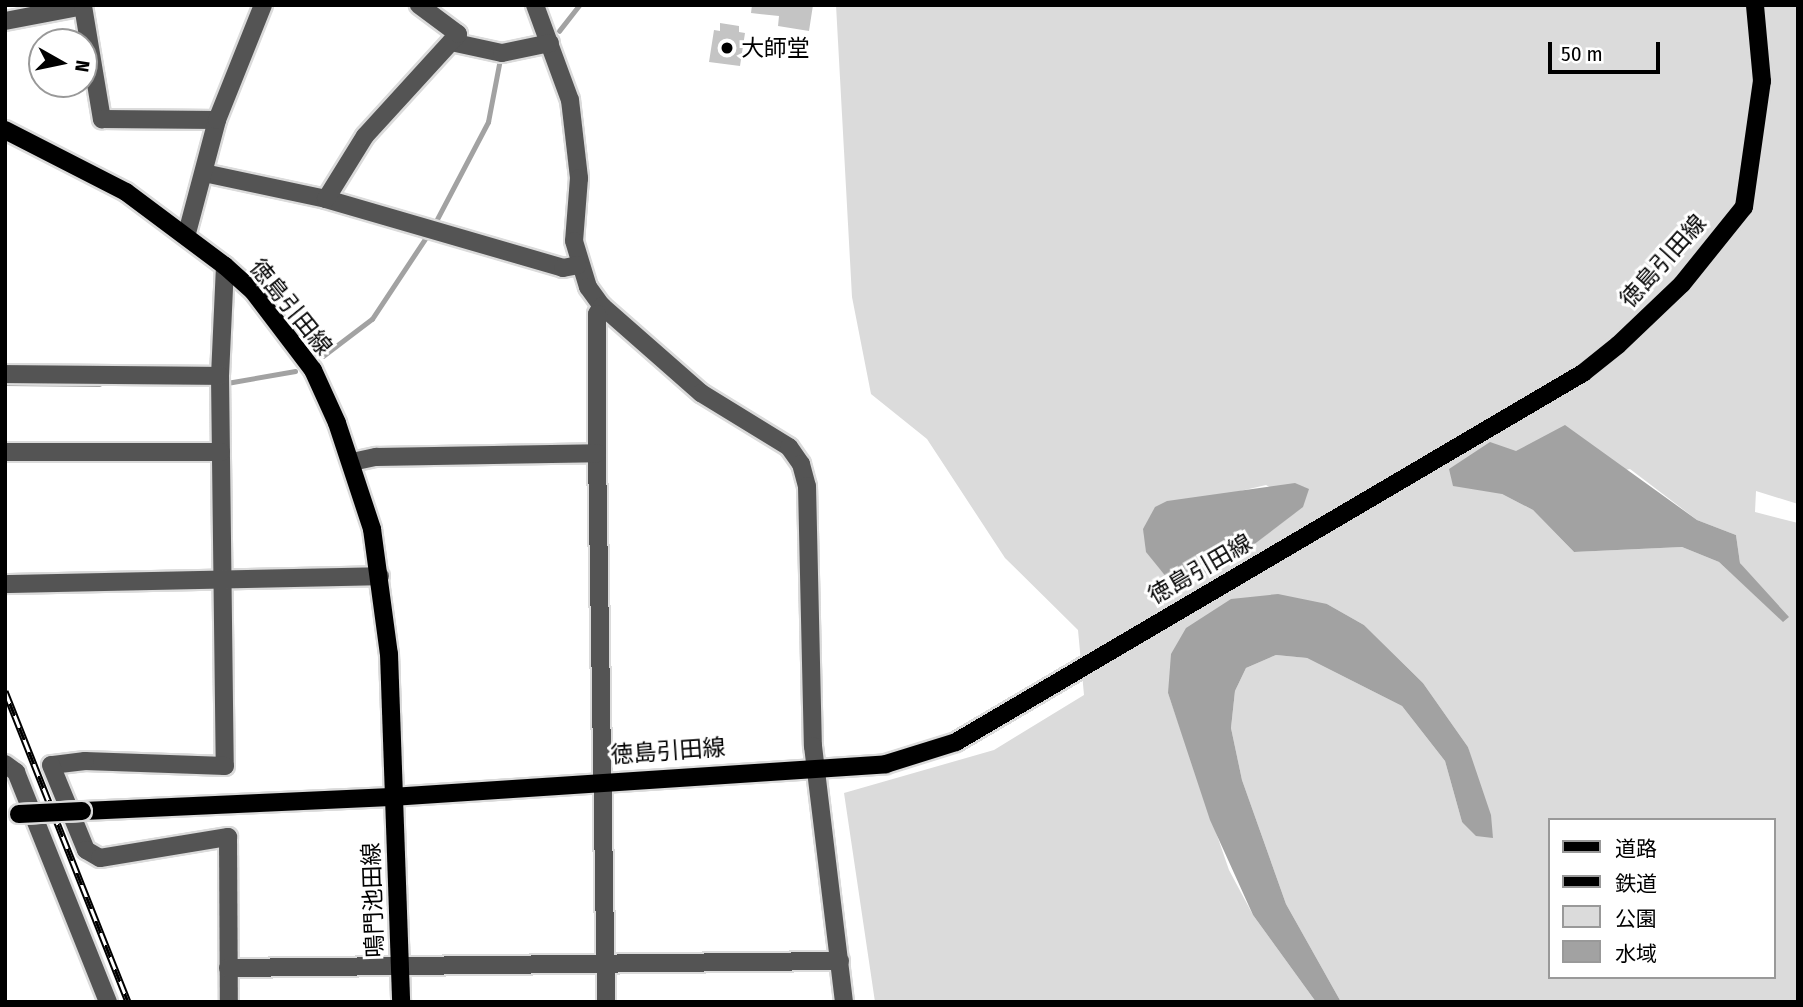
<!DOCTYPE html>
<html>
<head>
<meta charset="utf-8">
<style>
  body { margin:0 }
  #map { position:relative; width:1803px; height:1007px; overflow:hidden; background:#fff; font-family:"Fira Sans Condensed","Noto Sans JP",sans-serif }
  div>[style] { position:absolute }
  .green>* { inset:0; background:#dbdbdb }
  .water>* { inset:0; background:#a2a2a2 }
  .stream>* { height:4.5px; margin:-2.25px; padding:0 2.25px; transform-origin:2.25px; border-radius:2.25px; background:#a2a2a2 }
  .building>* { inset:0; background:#c4c4c4 }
  .roads { filter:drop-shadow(2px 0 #dbdbdb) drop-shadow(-2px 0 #dbdbdb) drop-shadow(0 2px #dbdbdb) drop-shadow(0 -2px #dbdbdb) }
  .minor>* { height:18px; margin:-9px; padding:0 9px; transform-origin:9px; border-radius:9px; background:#545454 }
  .major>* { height:18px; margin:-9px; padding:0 9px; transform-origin:9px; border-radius:9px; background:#000 }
  .rail>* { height:7px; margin-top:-3.5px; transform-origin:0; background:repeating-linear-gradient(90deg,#fff 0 13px,#000 0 26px); box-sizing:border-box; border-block:2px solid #000 }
  .bridges { filter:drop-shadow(2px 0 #dbdbdb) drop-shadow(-2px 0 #dbdbdb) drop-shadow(0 2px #dbdbdb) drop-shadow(0 -2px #dbdbdb) }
  .major-bridge>* { height:18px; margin:-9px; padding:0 9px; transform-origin:9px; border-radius:9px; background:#000 }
  .dots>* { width:19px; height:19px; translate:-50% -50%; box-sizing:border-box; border:4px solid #fff; border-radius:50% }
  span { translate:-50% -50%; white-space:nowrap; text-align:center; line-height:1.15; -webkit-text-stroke:6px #fff; paint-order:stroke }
  .poi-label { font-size:23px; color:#000 }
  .left { translate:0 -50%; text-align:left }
  .street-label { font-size:23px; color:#000 }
  .frame { position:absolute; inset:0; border:7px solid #000; pointer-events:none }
  .legend { position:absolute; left:1548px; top:818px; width:228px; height:161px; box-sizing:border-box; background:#fff; border:2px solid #999; margin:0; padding:9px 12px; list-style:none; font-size:21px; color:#000 }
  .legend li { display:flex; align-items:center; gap:14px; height:35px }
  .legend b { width:35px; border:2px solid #999 }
  .north { position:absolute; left:28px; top:28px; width:70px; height:70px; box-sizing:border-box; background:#fff; border:2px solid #999; border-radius:50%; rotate:99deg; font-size:19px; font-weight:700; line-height:28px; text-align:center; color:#000 }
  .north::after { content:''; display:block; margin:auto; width:24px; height:32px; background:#000; clip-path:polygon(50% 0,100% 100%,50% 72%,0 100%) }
  .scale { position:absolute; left:1548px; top:42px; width:112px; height:32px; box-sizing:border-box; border:4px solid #000; border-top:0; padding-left:9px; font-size:21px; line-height:24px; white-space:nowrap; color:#000; -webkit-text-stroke:5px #fff; paint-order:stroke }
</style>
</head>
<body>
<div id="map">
  <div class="green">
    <div style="clip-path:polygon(evenodd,836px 5px,1798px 6px,1798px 504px,1756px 491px,1755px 512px,1798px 523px,1798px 1002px,1341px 1002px,1286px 904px,1242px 780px,1231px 728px,1235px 691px,1246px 668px,1276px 655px,1307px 658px,1402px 706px,1445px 761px,1462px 822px,1493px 838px,1468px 747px,1423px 683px,1364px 625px,1327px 604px,1168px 693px,1229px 870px,1253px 915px,1316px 1002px,875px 1002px,844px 793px,994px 750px,1084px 695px,1078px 630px,1005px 558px,927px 439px,871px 394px,852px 297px,836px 5px,1630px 469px,1697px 520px,1736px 535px,1740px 563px,1783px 621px,1719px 562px,1682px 547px,1574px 552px,1533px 510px,1502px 494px,1630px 469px,836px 5px,1266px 485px,1303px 506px,1252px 546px,1167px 501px,1202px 500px,1266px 485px,836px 5px,1549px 820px,1773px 820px,1773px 977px,1549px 977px,1549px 820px)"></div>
  </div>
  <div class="water">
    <div style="clip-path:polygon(1565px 425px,1697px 520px,1736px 535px,1740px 563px,1789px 617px,1783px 622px,1719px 562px,1682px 547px,1574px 552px,1533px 510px,1502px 494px,1453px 486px,1449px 469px,1490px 442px,1516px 451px)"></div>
    <div style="clip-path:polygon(1295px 483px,1309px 489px,1303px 507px,1252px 546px,1176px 589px,1146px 552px,1143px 529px,1155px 507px,1167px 501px)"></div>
    <div style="clip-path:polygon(1278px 594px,1327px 604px,1364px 625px,1423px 683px,1468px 747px,1491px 815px,1493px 838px,1476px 836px,1462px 822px,1445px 761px,1402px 706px,1307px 658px,1276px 655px,1246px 668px,1235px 691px,1231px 728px,1242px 780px,1286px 904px,1341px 1002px,1316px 1002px,1253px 915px,1210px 820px,1168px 693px,1171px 654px,1186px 628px,1231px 599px)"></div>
  </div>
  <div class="stream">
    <div style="left:559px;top:31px;width:33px;rotate:-52deg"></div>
    <div style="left:435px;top:223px;width:114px;rotate:-62.3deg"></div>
    <div style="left:488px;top:122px;width:64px;rotate:-79.2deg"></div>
    <div style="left:323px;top:356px;width:61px;rotate:-37.1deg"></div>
    <div style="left:372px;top:319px;width:100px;rotate:-56.5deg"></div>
    <div style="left:5px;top:383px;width:94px;rotate:0.6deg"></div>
    <div style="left:227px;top:383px;width:69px;rotate:-10deg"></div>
  </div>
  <div class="building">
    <div style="clip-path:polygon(752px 5px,813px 5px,809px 31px,778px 26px,779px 16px,751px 13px)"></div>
    <div style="clip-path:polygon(720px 23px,739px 26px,739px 32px,745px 33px,740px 66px,709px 62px,714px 30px,720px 31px)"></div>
  </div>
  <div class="roads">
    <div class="minor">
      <div style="left:535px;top:5px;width:101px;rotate:69.8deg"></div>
      <div style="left:570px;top:100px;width:79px;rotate:83.4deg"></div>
      <div style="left:579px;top:178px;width:63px;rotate:94.5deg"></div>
      <div style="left:574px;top:241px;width:48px;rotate:73.1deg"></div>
      <div style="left:588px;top:287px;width:24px;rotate:54deg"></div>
      <div style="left:602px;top:306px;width:132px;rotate:41.3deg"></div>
      <div style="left:701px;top:393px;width:103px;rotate:31.5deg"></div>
      <div style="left:789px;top:447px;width:21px;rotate:55deg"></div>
      <div style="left:801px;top:464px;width:23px;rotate:75deg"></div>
      <div style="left:807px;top:486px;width:260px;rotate:88.7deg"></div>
      <div style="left:813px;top:746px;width:258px;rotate:83.1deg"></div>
      <div style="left:5px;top:21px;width:79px;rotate:-10.9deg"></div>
      <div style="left:83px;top:6px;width:115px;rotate:80.5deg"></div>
      <div style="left:102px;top:119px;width:115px;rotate:0.5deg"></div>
      <div style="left:451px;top:42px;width:52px;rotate:12.2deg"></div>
      <div style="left:502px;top:53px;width:49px;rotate:-11.8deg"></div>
      <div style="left:204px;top:173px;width:125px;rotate:12deg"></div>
      <div style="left:326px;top:199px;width:247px;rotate:16.2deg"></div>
      <div style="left:563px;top:268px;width:15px;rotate:-11deg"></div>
      <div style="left:326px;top:199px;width:74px;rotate:-58.2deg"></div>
      <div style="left:365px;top:136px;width:138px;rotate:-47.6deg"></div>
      <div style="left:458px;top:34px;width:49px;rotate:-143.4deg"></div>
      <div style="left:187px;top:233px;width:117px;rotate:-75.1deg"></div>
      <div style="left:217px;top:120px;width:124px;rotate:-68.2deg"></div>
      <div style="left:225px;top:266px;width:110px;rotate:92.6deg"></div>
      <div style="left:220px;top:376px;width:390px;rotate:89.3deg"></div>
      <div style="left:225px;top:766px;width:140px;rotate:-178deg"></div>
      <div style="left:85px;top:761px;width:34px;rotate:173deg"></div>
      <div style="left:51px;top:765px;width:92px;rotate:67.6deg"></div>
      <div style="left:86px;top:850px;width:16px;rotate:30deg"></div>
      <div style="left:100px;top:858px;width:130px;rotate:-9.3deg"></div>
      <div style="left:228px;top:837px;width:165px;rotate:89.7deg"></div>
      <div style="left:602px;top:306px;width:9px;rotate:122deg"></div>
      <div style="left:597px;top:314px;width:139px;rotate:90deg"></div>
      <div style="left:597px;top:453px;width:549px;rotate:89.06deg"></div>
      <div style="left:5px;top:374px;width:215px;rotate:0.5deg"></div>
      <div style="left:5px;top:452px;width:216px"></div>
      <div style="left:352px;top:462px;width:25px;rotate:-12deg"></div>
      <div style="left:376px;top:457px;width:221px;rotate:-1deg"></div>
      <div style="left:5px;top:584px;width:375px;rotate:-1.2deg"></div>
      <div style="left:5px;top:764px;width:14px;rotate:36deg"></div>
      <div style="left:16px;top:772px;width:248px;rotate:68.2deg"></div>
      <div style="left:228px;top:968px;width:612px;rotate:-0.66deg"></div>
    </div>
    <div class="major">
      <div style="left:5px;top:130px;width:136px;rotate:27.1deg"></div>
      <div style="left:126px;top:192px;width:124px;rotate:36.8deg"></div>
      <div style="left:225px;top:266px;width:38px;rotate:42deg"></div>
      <div style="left:253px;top:291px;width:99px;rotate:52.8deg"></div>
      <div style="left:313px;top:370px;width:58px;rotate:65.6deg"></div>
      <div style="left:337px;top:423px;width:112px;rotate:71.7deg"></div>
      <div style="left:372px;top:529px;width:126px;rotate:82.3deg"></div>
      <div style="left:389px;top:654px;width:348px;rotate:88deg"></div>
      <div style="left:82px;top:811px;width:311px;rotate:-2.6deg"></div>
      <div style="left:393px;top:797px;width:494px;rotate:-3.8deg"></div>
      <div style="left:886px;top:764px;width:73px;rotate:-17.4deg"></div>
      <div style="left:956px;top:742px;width:728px;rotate:-30.48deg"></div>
      <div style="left:1583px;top:373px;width:45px;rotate:-38.7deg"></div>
      <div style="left:1618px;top:345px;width:88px;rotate:-43.6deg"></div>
      <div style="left:1682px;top:284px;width:99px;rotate:-51.2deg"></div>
      <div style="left:1744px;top:207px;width:127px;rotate:-81.9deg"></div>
      <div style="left:1762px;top:81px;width:76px;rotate:-95.3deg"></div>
    </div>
  </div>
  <div class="rail">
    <div style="left:5px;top:691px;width:334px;rotate:68.4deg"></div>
  </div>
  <div class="bridges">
    <div class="major-bridge">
      <div style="left:19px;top:814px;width:63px;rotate:-2.7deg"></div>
    </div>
  </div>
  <div class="dots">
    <div style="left:727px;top:48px;background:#000"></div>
  </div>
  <div class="poi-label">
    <span class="left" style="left:741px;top:48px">大師堂</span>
  </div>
  <div class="street-label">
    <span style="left:1663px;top:261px;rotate:-48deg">徳島引田線</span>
    <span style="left:291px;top:307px;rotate:51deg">徳島引田線</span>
    <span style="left:1200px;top:569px;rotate:-30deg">徳島引田線</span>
    <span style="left:668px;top:751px;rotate:-4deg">徳島引田線</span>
    <span style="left:373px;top:900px;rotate:-92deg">鳴門池田線</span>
  </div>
  <div class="frame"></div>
  <ul class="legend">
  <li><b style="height:9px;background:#000"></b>道路</li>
  <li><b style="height:9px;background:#000"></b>鉄道</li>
  <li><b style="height:19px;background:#dbdbdb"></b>公園</li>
  <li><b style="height:19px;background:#a2a2a2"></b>水域</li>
  </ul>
  <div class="north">N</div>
  <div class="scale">50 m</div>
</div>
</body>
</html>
